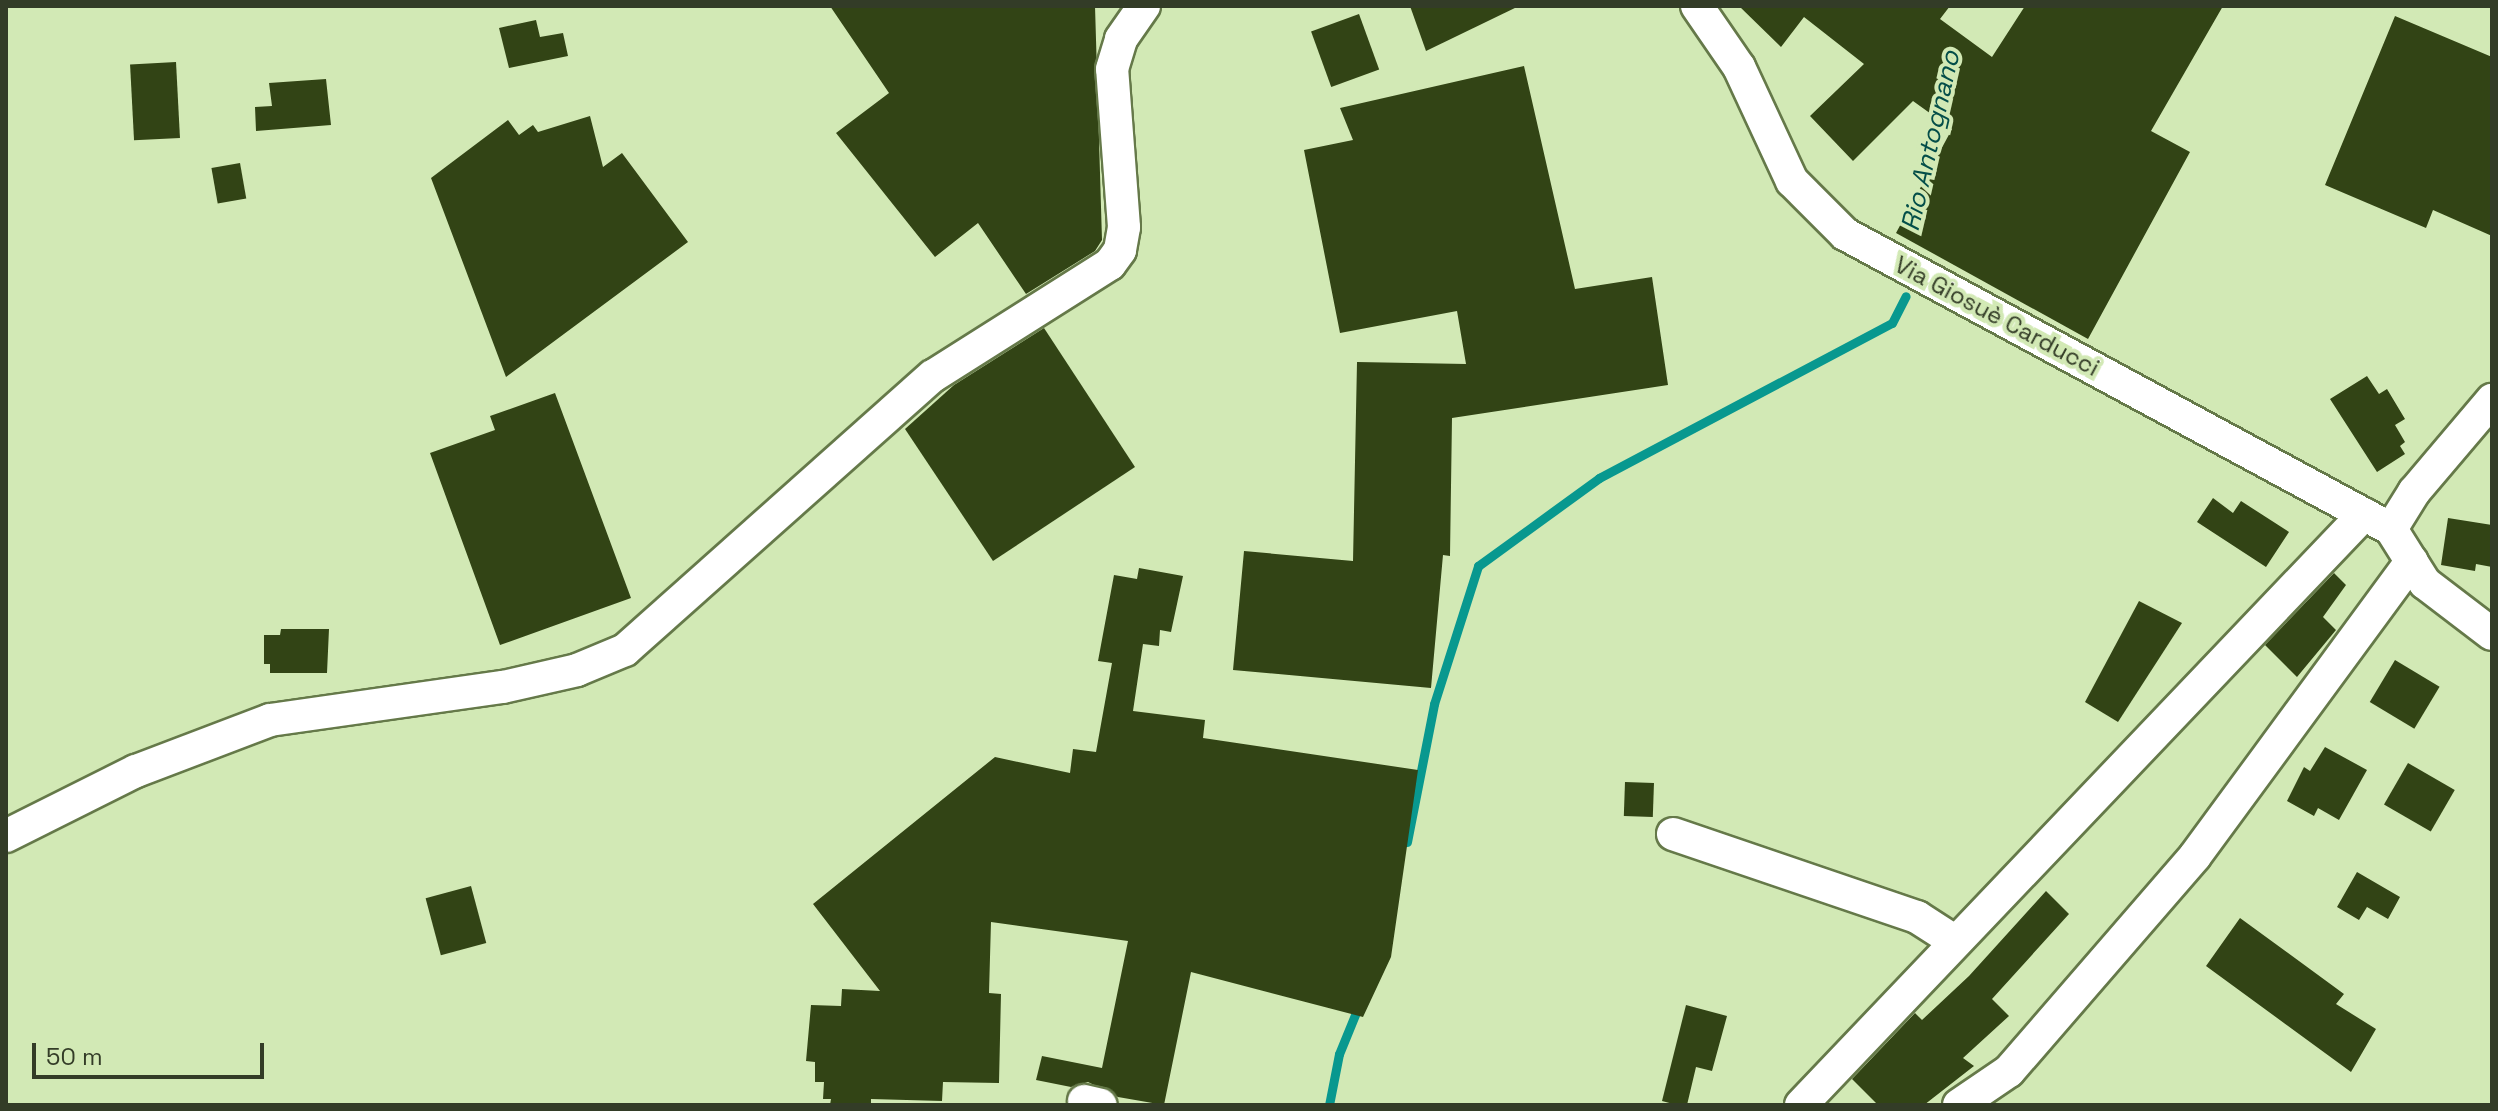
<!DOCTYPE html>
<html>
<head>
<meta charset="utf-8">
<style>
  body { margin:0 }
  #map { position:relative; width:2498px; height:1111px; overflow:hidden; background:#d2e9b5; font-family:"Space Grotesk",sans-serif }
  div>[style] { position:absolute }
  .stream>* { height:9px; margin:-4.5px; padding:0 4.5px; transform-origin:4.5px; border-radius:4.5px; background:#08988f }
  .building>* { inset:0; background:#324415; transform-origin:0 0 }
  .roads { filter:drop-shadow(2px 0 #657949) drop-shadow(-2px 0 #657949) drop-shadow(0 2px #657949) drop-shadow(0 -2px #657949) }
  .minor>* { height:32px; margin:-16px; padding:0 16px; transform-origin:16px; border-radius:16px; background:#fff }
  span { translate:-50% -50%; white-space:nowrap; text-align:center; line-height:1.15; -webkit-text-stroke:8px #d2e9b5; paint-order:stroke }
  .street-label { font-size:24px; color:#333c27 }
  .water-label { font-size:26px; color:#044e49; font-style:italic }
  .frame { position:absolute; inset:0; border:8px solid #333c27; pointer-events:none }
  .scale { position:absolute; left:32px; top:1043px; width:232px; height:36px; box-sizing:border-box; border:4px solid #333c27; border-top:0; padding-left:10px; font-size:24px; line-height:28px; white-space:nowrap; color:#333c27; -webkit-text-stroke:6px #d2e9b5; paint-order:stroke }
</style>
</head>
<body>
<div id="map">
  <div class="stream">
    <div style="left:1407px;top:842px;width:141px;rotate:-78.9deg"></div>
    <div style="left:1434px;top:704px;width:145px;rotate:-72.3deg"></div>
    <div style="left:1478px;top:566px;width:150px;rotate:-36deg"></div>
    <div style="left:1599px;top:478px;width:331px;rotate:-27.9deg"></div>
    <div style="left:1892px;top:323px;width:30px;rotate:-63deg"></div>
    <div style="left:1329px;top:1105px;width:52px;rotate:-78.9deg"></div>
    <div style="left:1339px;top:1054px;width:53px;rotate:-67.8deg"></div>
  </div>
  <div class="building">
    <div style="clip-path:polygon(830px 6px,1095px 6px,1102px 240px,1095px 251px,1026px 294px,978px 223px,935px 257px,836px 133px,889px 93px)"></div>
    <div style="clip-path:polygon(1410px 6px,1519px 6px,1426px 51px)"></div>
    <div style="clip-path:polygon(1739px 6px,1950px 6px,1940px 19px,1992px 57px,2025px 6px,2223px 6px,2151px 131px,2190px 152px,2088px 339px,1896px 233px,1952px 129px,1913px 101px,1853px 161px,1810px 116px,1864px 64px,1804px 17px,1781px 47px)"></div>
    <div style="left:1359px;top:14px;width:59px;height:51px;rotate:70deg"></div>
    <div style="clip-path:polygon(2395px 16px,2492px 57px,2492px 236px,2433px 210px,2426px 228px,2325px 185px)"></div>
    <div style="clip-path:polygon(536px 20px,540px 37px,563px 33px,568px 56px,509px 68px,499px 28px)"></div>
    <div style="left:176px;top:62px;width:76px;height:46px;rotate:87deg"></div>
    <div style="clip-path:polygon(1524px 66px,1575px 289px,1652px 277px,1668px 385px,1452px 418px,1450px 556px,1443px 555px,1431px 688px,1233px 670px,1244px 551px,1353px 561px,1357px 362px,1466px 364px,1457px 311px,1340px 333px,1304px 150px,1353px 140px,1340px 108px)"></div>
    <div style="clip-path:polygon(326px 79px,331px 125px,256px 131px,255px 107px,272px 106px,269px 83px)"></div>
    <div style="clip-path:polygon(590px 116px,603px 167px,622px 153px,688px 242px,506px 377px,431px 178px,508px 120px,519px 135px,533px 125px,538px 132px)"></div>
    <div style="left:240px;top:163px;width:36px;height:29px;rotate:80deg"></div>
    <div style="clip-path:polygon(1044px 328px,1135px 467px,993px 561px,905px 429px,954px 385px)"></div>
    <div style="clip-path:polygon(2367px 376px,2379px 394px,2387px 389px,2405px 419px,2395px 425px,2405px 442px,2400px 446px,2405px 454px,2377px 472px,2330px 399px)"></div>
    <div style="clip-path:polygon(555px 393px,631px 598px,500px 645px,430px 453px,495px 430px,490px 416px)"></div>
    <div style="clip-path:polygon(2213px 498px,2233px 513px,2241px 501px,2289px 532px,2266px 567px,2197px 522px)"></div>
    <div style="clip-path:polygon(2448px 518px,2492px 525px,2492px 567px,2476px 564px,2475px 571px,2441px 565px)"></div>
    <div style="clip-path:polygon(1139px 568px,1183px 576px,1171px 632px,1160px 630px,1159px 646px,1143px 644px,1133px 711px,1205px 720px,1203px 738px,1418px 770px,1391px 957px,1363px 1017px,1191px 972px,1164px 1105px,1118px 1097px,1088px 1082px,1071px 1087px,1036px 1080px,1042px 1056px,1102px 1068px,1128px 941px,991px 922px,989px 993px,1001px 994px,999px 1083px,943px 1082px,942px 1101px,871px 1099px,871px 1105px,830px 1105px,831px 1099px,823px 1099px,824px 1082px,815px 1082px,815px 1062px,806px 1061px,811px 1005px,841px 1006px,842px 989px,880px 991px,813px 904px,995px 757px,1070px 773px,1073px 749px,1096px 752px,1112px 663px,1098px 661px,1114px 575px,1137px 579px)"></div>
    <div style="clip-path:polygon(2334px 573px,2346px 585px,2323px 617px,2336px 630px,2297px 677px,2265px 645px)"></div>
    <div style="clip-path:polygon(2139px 601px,2182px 623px,2118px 722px,2085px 702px)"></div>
    <div style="clip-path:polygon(281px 629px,329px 629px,327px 673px,270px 673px,270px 664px,264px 664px,264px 635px,280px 635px)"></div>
    <div style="left:2395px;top:660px;width:52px;height:49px;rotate:31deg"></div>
    <div style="clip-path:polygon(2325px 747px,2367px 770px,2339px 820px,2318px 808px,2314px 816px,2287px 801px,2304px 767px,2310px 771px)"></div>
    <div style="left:2408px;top:763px;width:54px;height:48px;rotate:30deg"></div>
    <div style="left:1625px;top:782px;width:29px;height:34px;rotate:2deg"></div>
    <div style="clip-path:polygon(2357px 872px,2400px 897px,2388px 919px,2367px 907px,2359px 920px,2337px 907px)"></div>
    <div style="left:471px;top:886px;width:59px;height:47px;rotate:75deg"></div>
    <div style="clip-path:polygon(2046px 891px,2069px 914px,1992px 999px,2009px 1016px,1963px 1058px,1974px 1066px,1924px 1105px,1878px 1105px,1852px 1079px,1915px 1013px,1922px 1020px,1969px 976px)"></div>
    <div style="clip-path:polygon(2240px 918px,2344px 994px,2336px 1004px,2376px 1029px,2351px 1072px,2206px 966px)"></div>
    <div style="clip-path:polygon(1686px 1005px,1727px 1016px,1712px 1071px,1696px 1067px,1687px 1105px,1677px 1105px,1662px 1101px)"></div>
  </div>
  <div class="roads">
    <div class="minor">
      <div style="left:1697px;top:6px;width:74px;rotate:55.5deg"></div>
      <div style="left:1739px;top:67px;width:126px;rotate:65.1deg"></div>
      <div style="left:1792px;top:181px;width:75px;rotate:45deg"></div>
      <div style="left:1845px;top:234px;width:621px;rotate:28.38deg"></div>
      <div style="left:2391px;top:529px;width:64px;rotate:57.8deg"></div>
      <div style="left:2425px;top:583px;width:84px;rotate:37.3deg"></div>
      <div style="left:2391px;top:529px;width:44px;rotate:-58.1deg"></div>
      <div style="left:2414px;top:492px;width:121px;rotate:-49.7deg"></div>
      <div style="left:1673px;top:834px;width:258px;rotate:18.8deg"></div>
      <div style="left:1917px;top:917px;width:46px;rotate:32.7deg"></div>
      <div style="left:6px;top:836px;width:145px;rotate:-26.6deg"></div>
      <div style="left:136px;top:771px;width:143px;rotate:-20.8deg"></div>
      <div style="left:270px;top:720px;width:235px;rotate:-8.1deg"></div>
      <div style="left:503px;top:687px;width:76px;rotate:-12.9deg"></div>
      <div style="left:577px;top:670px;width:52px;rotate:-22.6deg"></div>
      <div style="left:625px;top:650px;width:412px;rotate:-41.7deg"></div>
      <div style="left:933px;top:376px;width:209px;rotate:-32.3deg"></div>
      <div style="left:1110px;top:264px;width:17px;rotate:-54deg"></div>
      <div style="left:1120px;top:250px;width:23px;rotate:-80deg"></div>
      <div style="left:1124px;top:227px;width:158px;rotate:-94.3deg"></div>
      <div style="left:1112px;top:69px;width:31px;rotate:-73deg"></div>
      <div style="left:1121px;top:39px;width:40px;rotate:-55.1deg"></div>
      <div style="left:1084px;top:1101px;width:17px;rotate:13deg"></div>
      <div style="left:1801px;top:1105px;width:816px;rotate:-46.39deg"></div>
      <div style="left:1959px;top:1105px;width:60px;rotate:-34.2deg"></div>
      <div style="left:2009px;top:1071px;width:284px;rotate:-49.1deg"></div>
      <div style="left:2195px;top:856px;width:366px;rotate:-53.7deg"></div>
    </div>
  </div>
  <div class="street-label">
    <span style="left:1997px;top:316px;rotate:28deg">Via Giosuè Carducci</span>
  </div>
  <div class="water-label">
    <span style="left:1931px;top:141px;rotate:-77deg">Rio Antognano</span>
  </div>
  <div class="frame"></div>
  <div class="scale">50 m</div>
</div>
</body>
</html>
